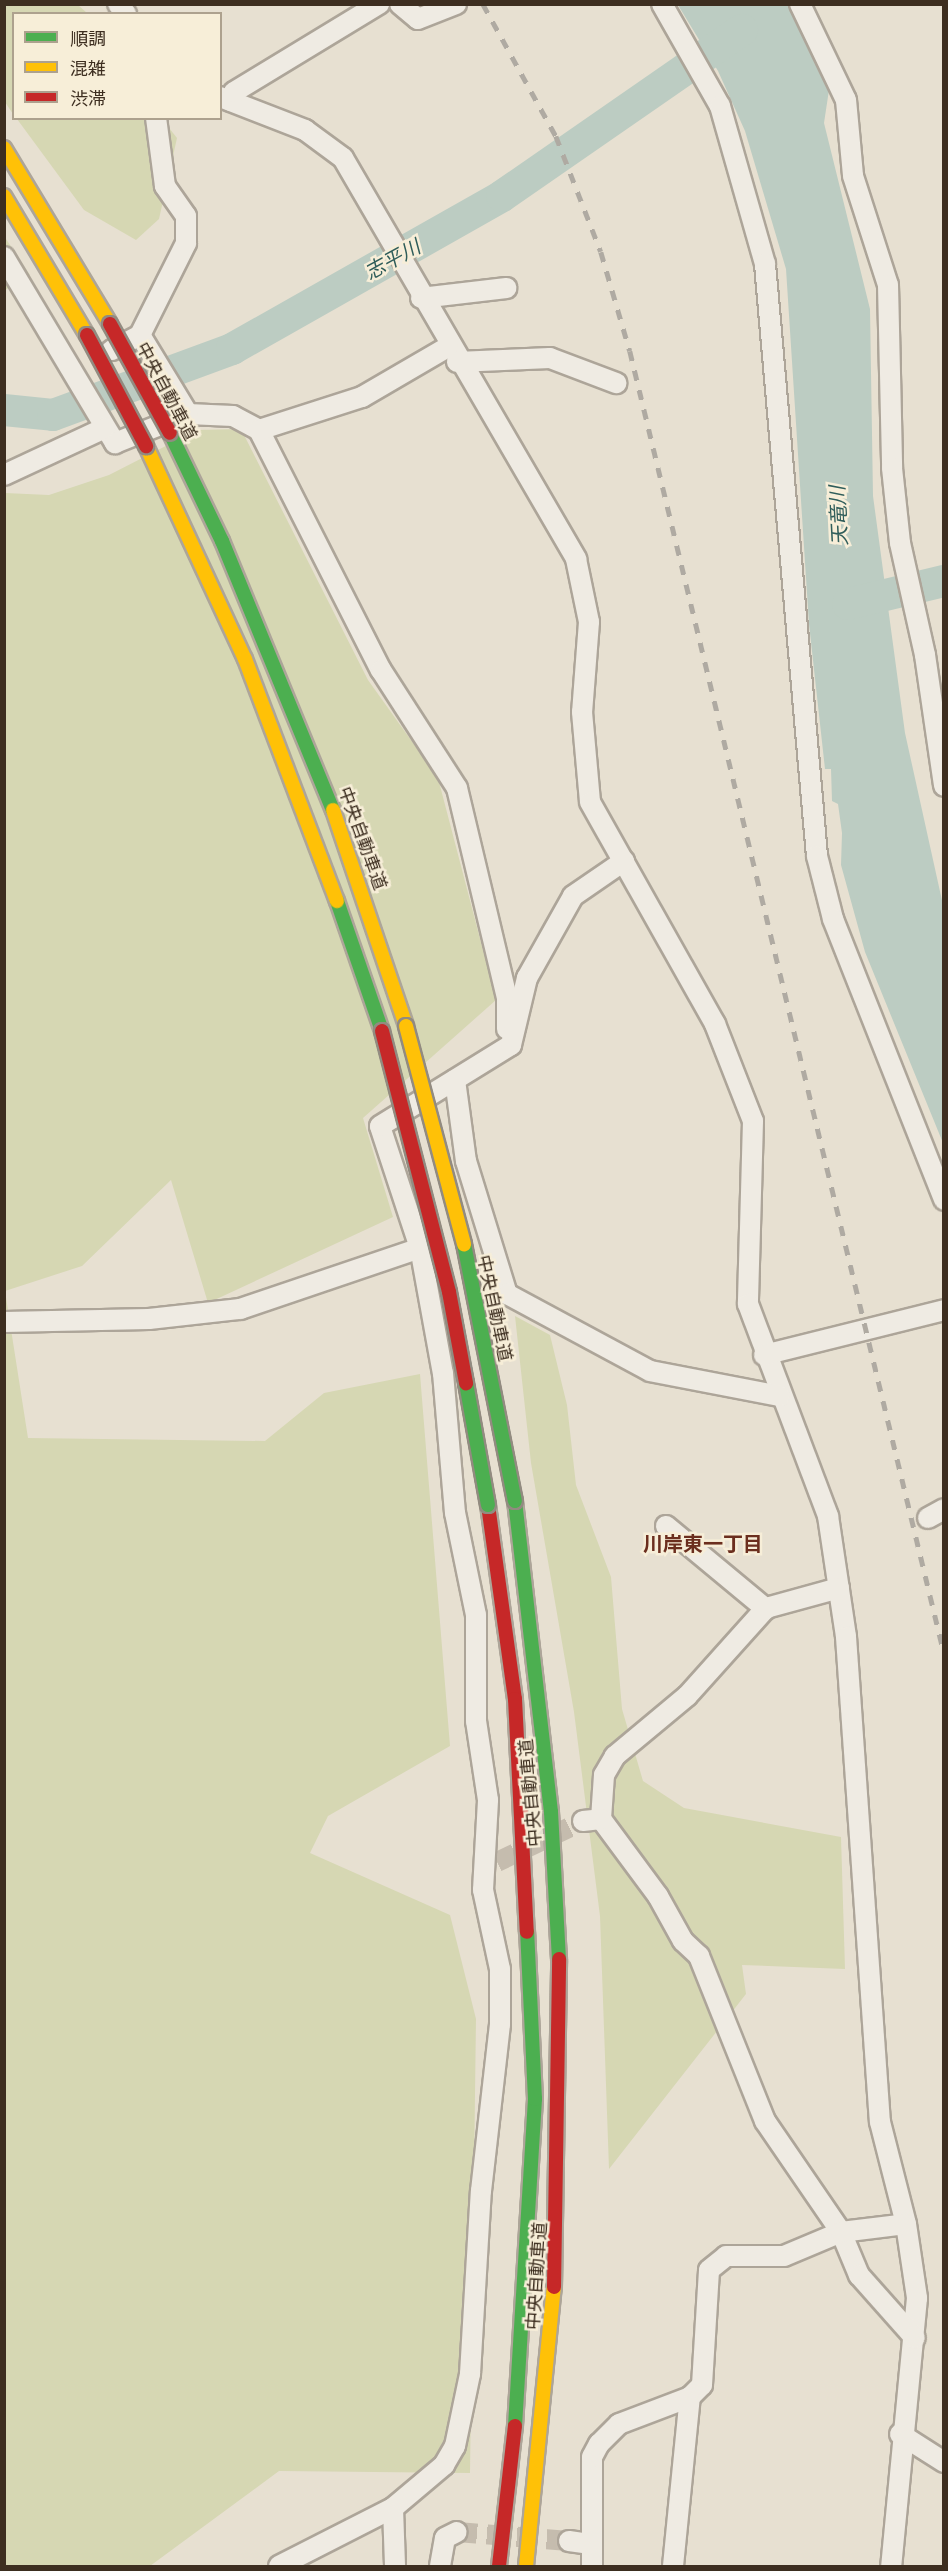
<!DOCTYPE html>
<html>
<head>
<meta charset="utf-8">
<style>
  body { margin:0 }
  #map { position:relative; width:948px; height:2571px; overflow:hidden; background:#e7e0d1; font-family:"Noto Serif","Noto Sans JP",serif }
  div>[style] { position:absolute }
  .green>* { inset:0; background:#d6d7b3 }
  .water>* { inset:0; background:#bcccc2 }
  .river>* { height:32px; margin:-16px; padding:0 16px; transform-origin:16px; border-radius:16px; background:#bcccc2 }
  .street-tunnel>* { height:20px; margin-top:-10px; transform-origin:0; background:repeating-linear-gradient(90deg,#c5bcae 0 20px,transparent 0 30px) }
  .roads { filter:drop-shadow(2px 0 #ada599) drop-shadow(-2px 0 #ada599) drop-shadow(0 2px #ada599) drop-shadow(0 -2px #ada599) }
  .street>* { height:20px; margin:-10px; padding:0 10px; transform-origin:10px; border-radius:10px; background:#efebe3 }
  .fast>* { height:14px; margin:-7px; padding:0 7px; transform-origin:7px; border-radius:7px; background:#4caf50 }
  .slow>* { height:14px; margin:-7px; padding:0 7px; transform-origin:7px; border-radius:7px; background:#ffc107 }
  .jam>* { height:14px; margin:-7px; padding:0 7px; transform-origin:7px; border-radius:7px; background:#c62828 }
  .rail>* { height:4.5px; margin-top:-2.25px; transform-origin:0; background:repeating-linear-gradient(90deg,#afaaa2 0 10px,transparent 0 20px) }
  .bridges { filter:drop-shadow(2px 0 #928b80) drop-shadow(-2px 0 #928b80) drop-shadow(0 2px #928b80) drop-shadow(0 -2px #928b80) }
  .fast-bridge>* { height:14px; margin:-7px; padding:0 7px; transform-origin:7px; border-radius:7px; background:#4caf50 }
  .slow-bridge>* { height:14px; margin:-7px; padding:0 7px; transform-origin:7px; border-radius:7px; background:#ffc107 }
  .jam-bridge>* { height:14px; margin:-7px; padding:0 7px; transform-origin:7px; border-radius:7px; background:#c62828 }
  span { translate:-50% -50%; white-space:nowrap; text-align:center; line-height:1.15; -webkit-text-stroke:5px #f7eed8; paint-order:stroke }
  .street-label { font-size:18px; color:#3d2e20 }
  .water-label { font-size:20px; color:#2f5d5a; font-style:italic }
  .neighbourhood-label { font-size:20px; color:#6b2e1e; font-weight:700 }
  .frame { position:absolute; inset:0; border:6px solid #3d2e20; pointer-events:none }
  .legend { position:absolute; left:12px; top:12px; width:210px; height:108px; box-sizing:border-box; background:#f7eed8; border:2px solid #ada18e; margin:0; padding:8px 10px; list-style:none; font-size:18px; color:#3d2e20 }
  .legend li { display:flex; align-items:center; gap:12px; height:30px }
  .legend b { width:30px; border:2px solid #ada18e }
</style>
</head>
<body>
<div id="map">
  <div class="green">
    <div style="clip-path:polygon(4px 5px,78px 5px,87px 13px,14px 14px,13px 114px,5px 102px)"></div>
    <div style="clip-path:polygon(17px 119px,162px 119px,177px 138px,159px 219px,136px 240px,84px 210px)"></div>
    <div style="clip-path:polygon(4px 236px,30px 275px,5px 290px,4px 290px)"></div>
    <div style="clip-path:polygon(241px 429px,368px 680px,438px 778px,496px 1000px,363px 1118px,393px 1217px,208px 1303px,171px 1180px,82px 1266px,5px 1291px,28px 1438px,265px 1441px,324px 1393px,420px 1374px,450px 1746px,328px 1816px,310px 1853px,450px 1915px,476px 2019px,470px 2473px,279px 2471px,150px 2566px,5px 2566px,5px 493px,49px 495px,109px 475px,197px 430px)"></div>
    <div style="clip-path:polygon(515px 1316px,550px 1335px,567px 1405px,576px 1485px,611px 1577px,622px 1709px,643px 1781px,684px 1808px,841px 1837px,845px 1969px,742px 1965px,746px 1994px,609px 2169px,600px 1916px,574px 1712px,531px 1463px)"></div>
  </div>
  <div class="water">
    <div style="clip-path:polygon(678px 5px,789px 5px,829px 90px,824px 123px,870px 309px,873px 496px,905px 733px,943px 905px,943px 1143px,865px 952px,841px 865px,842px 833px,838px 804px,832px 801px,831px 769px,825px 769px,809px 624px,786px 269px,745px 131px,718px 71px)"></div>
  </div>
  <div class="river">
    <div style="left:4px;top:410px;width:49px;rotate:5.8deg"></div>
    <div style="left:53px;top:415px;width:191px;rotate:-20.2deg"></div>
    <div style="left:232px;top:349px;width:310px;rotate:-29.5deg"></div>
    <div style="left:502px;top:196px;width:292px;rotate:-34.7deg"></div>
    <div style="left:848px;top:604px;width:99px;rotate:-13.5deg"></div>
  </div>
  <div class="street-tunnel">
    <div style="left:497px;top:1862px;width:95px;rotate:-25.5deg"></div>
    <div style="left:457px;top:2532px;width:112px;rotate:4.6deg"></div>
  </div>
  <div class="roads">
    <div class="street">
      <div style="left:118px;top:4px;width:13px;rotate:51deg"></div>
      <div style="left:400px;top:4px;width:23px;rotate:40deg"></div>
      <div style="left:418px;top:19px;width:41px;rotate:-21.5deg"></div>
      <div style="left:662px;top:4px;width:117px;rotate:60.4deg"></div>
      <div style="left:720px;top:106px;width:164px;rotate:74.1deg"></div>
      <div style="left:765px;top:264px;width:594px;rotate:84.98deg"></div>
      <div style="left:817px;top:856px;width:65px;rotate:75.7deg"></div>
      <div style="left:833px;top:919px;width:302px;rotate:68.4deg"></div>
      <div style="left:800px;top:4px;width:106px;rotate:64.4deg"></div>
      <div style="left:846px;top:100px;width:76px;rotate:84.7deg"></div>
      <div style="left:853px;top:176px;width:114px;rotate:72.2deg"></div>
      <div style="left:888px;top:285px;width:183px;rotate:88.7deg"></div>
      <div style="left:892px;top:468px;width:75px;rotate:83.9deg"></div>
      <div style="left:900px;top:543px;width:115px;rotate:77.4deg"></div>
      <div style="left:925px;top:655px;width:132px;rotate:81.7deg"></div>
      <div style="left:220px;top:97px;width:91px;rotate:21.2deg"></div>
      <div style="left:305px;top:130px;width:47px;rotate:36.4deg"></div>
      <div style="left:343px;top:158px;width:464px;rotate:59.8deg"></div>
      <div style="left:576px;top:559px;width:64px;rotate:78.3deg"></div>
      <div style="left:589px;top:622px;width:90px;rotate:94.4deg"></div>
      <div style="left:582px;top:712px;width:90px;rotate:84.9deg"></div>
      <div style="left:590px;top:802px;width:255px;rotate:60.6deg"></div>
      <div style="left:715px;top:1024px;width:104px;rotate:68.6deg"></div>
      <div style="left:753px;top:1121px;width:183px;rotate:91.6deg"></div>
      <div style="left:748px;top:1304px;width:227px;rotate:69.3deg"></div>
      <div style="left:828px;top:1516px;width:122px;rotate:81.5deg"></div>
      <div style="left:846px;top:1637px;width:486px;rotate:86deg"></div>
      <div style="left:880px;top:2122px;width:105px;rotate:75.7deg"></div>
      <div style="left:906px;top:2224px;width:75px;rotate:81.5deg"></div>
      <div style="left:917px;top:2298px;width:269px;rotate:95.5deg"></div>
      <div style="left:231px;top:101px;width:9px;rotate:-72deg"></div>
      <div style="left:234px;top:92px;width:170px;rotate:-31.3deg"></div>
      <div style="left:4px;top:257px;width:217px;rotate:59.2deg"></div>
      <div style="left:115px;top:443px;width:79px;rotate:-21.7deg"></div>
      <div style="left:188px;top:414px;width:45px;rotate:2.5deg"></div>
      <div style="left:233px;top:416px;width:30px;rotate:28deg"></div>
      <div style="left:259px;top:430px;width:269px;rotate:63.1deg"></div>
      <div style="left:381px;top:670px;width:140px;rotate:57.2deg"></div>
      <div style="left:457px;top:788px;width:216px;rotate:76.6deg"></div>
      <div style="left:507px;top:998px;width:31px;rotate:90deg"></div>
      <div style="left:421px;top:298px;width:86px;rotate:-6.7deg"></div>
      <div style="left:140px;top:335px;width:92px;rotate:58.7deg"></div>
      <div style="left:112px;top:350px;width:32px;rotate:-28deg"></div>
      <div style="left:140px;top:335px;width:103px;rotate:-63.4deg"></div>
      <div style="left:186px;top:243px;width:27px;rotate:-90deg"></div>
      <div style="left:186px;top:216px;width:37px;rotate:-125deg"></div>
      <div style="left:165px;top:186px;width:69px;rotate:-97.5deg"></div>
      <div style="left:457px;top:362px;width:93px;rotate:-2.5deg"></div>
      <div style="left:550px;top:358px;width:71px;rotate:20.7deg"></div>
      <div style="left:259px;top:430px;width:108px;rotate:-17.8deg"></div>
      <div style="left:362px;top:397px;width:99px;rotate:-30.2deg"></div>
      <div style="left:4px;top:475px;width:111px;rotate:-25deg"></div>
      <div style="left:455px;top:1080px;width:82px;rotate:82.3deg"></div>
      <div style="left:466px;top:1161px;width:139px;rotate:72.9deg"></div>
      <div style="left:507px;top:1294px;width:162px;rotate:28.3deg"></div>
      <div style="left:650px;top:1371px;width:132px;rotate:10.9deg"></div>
      <div style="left:4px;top:1322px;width:145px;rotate:-1.2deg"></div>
      <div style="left:149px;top:1319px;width:92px;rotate:-6.3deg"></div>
      <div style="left:240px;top:1309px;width:190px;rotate:-18.7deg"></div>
      <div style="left:764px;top:1355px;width:186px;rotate:-14deg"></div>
      <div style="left:928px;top:1518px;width:18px;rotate:-29deg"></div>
      <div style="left:666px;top:1526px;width:130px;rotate:39.7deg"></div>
      <div style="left:839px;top:1588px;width:76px;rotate:164.7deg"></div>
      <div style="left:766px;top:1608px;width:118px;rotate:131.9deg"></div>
      <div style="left:687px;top:1696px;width:94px;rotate:140.2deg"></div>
      <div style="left:615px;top:1756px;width:22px;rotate:120deg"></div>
      <div style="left:604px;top:1775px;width:44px;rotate:93.9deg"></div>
      <div style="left:601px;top:1819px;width:96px;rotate:53.5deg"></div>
      <div style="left:658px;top:1896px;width:51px;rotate:60.9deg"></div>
      <div style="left:683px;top:1941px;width:22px;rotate:43deg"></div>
      <div style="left:699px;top:1956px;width:178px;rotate:68.2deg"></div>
      <div style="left:765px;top:2121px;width:135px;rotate:55.6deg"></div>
      <div style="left:841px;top:2232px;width:47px;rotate:67.3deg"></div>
      <div style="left:859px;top:2275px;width:84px;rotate:48.4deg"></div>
      <div style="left:583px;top:1821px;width:18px;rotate:-6deg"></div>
      <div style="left:900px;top:2434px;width:52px;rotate:32.5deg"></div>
      <div style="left:393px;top:2508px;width:58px;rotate:88deg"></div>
      <div style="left:569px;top:2541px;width:22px;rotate:8deg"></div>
      <div style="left:279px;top:2566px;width:128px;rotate:-27deg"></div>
      <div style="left:393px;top:2508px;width:67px;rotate:-40.1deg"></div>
      <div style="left:444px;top:2465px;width:22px;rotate:-60deg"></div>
      <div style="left:455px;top:2446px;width:74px;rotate:-78.2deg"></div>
      <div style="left:470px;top:2374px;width:183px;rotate:-86.6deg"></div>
      <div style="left:481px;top:2191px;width:168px;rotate:-83.5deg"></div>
      <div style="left:500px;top:2024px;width:55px;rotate:-90deg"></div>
      <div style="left:500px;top:1969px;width:81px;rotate:-102.1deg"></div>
      <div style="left:483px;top:1890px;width:90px;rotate:-86.8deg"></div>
      <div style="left:488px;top:1800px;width:80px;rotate:-98.6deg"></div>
      <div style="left:476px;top:1721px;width:106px;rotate:-90deg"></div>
      <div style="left:476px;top:1615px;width:104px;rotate:-101.6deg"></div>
      <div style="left:455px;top:1513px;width:140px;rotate:-94.9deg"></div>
      <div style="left:443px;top:1374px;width:128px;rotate:-100.3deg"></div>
      <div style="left:420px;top:1248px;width:128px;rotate:-108.2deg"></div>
      <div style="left:380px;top:1126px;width:154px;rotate:-31.7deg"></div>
      <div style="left:511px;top:1045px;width:69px;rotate:-76.6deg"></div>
      <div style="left:527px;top:978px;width:94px;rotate:-60.7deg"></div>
      <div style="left:573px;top:896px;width:62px;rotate:-34.5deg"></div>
      <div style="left:440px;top:2566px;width:28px;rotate:-80deg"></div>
      <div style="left:445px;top:2538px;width:13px;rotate:-27deg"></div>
      <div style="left:592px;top:2566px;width:109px;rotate:-90deg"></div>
      <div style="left:592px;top:2457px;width:15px;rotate:-62deg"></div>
      <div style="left:599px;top:2444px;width:28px;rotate:-45deg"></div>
      <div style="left:619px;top:2424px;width:76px;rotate:-20.8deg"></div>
      <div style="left:673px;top:2566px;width:170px;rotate:-84.3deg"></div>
      <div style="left:690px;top:2397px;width:17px;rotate:-45deg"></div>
      <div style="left:702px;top:2385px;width:115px;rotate:-86.5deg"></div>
      <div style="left:709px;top:2270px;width:22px;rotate:-39deg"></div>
      <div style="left:726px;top:2256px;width:58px"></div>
      <div style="left:784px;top:2256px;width:62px;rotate:-22.8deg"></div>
      <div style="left:841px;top:2232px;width:65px;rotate:-7deg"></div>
    </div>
    <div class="fast">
      <div style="left:170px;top:433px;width:120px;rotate:64.3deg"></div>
      <div style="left:222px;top:541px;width:291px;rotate:67.6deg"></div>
      <div style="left:337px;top:901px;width:138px;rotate:70.9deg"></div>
      <div style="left:515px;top:1501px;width:313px;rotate:83.4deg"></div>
      <div style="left:551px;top:1812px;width:147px;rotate:86.9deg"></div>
      <div style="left:515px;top:2426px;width:328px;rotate:-86.5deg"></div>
      <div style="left:535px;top:2099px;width:167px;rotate:-92.7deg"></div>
    </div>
    <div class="slow">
      <div style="left:4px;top:148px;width:205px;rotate:58.9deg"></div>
      <div style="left:4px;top:196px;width:162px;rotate:59.2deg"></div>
      <div style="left:146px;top:446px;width:235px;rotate:65.1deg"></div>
      <div style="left:245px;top:659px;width:259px;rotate:69.2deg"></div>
      <div style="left:333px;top:810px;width:228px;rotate:71.3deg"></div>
      <div style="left:526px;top:2566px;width:280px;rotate:-84.3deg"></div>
    </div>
    <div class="jam">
      <div style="left:488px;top:1505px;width:196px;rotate:82.1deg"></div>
      <div style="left:515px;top:1699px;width:233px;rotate:87.1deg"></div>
      <div style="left:554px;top:2287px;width:328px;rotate:-89.1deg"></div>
      <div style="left:499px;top:2566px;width:141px;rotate:-83.5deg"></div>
    </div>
  </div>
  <div class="rail">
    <div style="left:483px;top:4px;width:151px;rotate:61.1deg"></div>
    <div style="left:556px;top:136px;width:124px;rotate:68.8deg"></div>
    <div style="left:601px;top:252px;width:103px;rotate:73.7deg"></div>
    <div style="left:630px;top:351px;width:1339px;rotate:76.44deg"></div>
  </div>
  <div class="bridges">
    <div class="fast-bridge">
      <div style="left:464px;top:1244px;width:262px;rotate:78.8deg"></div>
      <div style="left:466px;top:1383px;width:124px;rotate:79.8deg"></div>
    </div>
    <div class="slow-bridge">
      <div style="left:406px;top:1026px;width:226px;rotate:75.1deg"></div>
    </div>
    <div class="jam-bridge">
      <div style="left:110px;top:324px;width:124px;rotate:61.2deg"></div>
      <div style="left:87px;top:335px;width:126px;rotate:62deg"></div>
      <div style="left:382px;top:1031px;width:269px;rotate:75.6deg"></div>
      <div style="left:449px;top:1292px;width:93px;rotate:79.4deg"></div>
    </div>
  </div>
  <div class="street-label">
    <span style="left:167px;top:391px;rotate:62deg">中央自動車道</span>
    <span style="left:363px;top:838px;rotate:70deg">中央自動車道</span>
    <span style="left:495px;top:1308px;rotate:78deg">中央自動車道</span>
    <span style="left:530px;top:1793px;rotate:-95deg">中央自動車道</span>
    <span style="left:536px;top:2276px;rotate:-86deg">中央自動車道</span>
  </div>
  <div class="water-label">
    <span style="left:392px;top:259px;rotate:-29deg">志平川</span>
    <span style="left:838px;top:516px;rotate:-93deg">天竜川</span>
  </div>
  <div class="neighbourhood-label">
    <span style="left:703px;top:1543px">川岸東一丁目</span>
  </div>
  <div class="frame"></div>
  <ul class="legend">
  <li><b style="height:8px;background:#4caf50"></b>順調</li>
  <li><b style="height:8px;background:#ffc107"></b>混雑</li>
  <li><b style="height:8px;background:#c62828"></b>渋滞</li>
  </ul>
</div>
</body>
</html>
